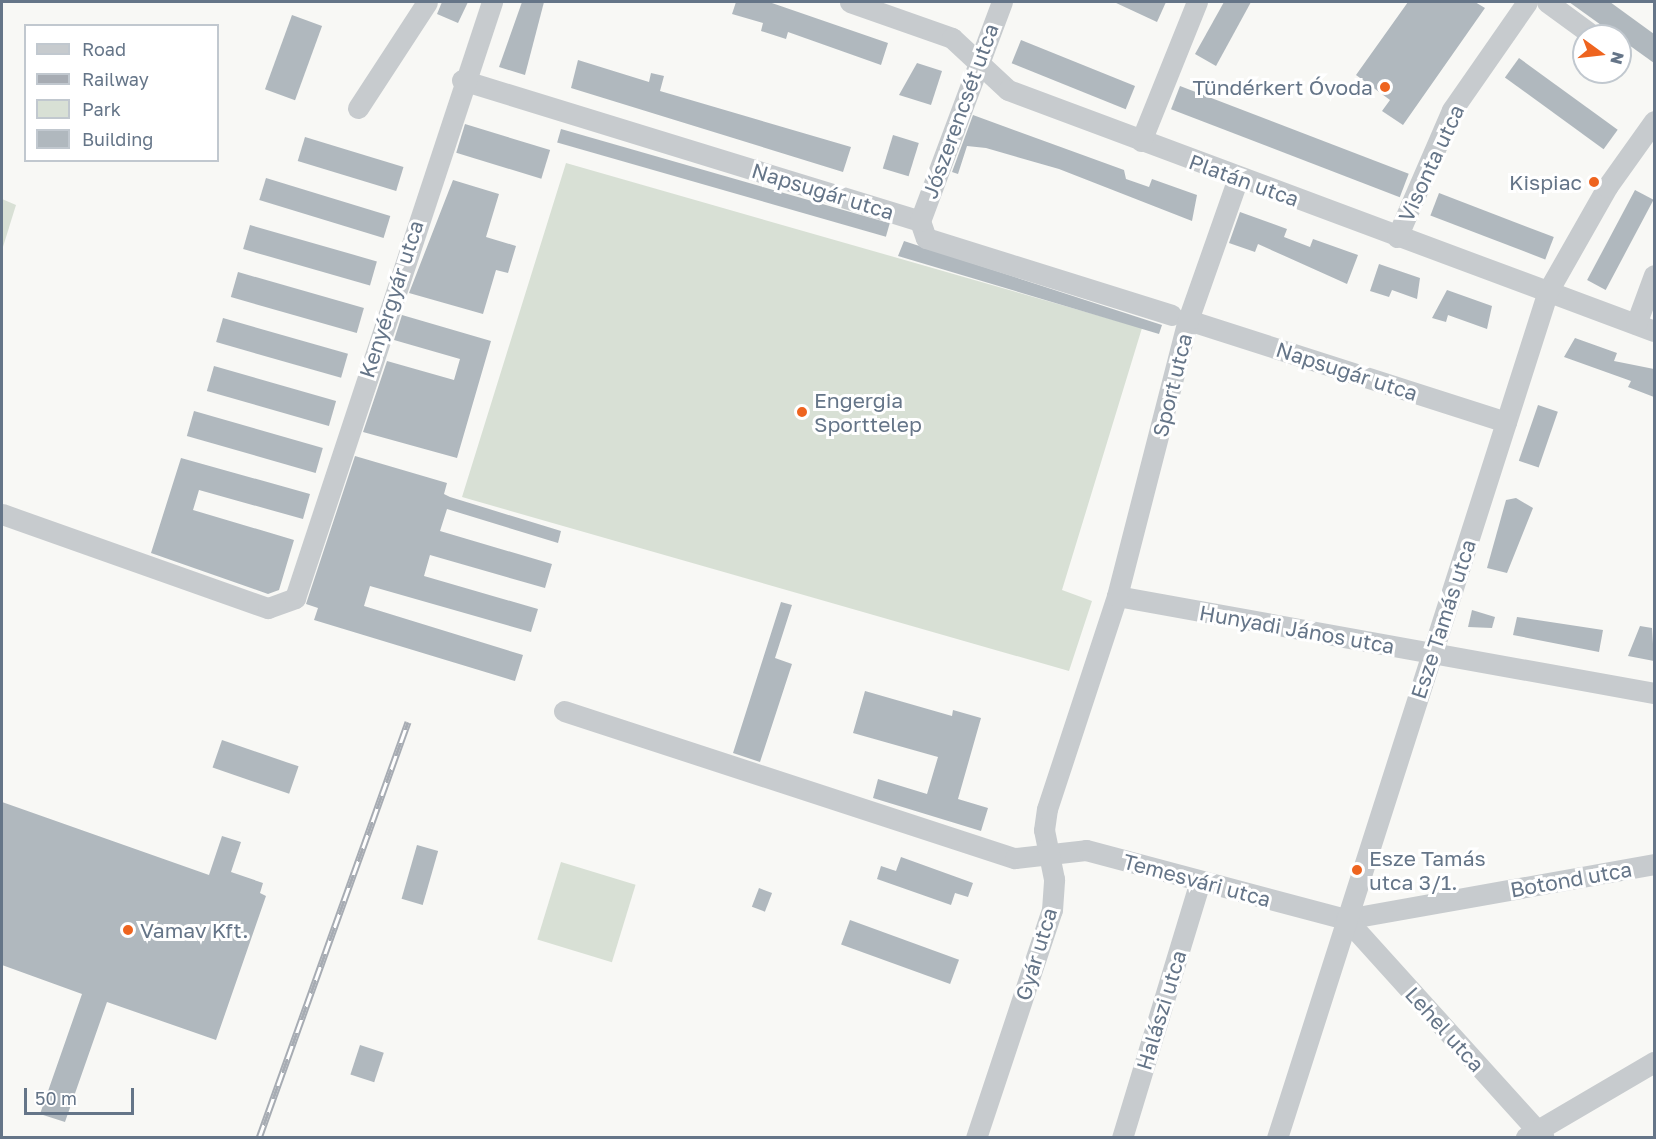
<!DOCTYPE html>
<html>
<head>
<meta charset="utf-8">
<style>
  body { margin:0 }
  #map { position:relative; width:1656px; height:1139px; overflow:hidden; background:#f8f8f5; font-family:"Golos Text",sans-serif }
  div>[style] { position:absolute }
  .green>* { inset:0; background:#d8e0d5; transform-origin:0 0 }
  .building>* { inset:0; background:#b0b8be; transform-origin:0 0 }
  .minor>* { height:21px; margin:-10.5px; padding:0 10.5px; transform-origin:10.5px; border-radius:10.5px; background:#c7cbce }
  .rail>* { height:7px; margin-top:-3.5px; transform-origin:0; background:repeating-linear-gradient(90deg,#fff 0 14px,#a7acb3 0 28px); box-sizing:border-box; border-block:2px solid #a7acb3 }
  .dots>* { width:16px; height:16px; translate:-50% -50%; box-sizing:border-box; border:3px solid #fff; border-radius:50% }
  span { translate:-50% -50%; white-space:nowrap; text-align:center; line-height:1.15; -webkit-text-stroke:6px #fff; paint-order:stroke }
  .poi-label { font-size:21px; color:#657588 }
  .right { translate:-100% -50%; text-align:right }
  .left { translate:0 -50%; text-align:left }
  .street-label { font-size:21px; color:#657588 }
  .frame { position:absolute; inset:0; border:3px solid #657588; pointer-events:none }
  .legend { position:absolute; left:24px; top:24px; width:195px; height:138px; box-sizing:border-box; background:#fff; border:2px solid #c1c8cf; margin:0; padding:8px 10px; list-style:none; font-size:18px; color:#657588 }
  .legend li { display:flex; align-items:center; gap:12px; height:30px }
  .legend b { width:30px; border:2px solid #c1c8cf }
  .north { position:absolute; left:1572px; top:24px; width:60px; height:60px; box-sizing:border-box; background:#fff; border:2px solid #c1c8cf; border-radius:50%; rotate:105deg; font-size:16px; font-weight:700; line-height:24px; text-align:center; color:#657588 }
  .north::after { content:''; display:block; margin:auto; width:21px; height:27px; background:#ee641f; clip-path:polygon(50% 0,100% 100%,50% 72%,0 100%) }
  .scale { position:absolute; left:24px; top:1088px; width:110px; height:27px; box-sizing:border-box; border:3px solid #657588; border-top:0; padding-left:8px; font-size:18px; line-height:21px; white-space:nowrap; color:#657588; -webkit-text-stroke:4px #fff; paint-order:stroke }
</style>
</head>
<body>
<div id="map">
  <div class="green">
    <div style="clip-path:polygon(566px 163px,1142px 328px,1062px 590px,1092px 601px,1069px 671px,462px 497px)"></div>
    <div style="clip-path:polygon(2px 199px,16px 205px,2px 250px)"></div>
    <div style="left:561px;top:862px;width:78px;height:81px;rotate:17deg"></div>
  </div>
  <div class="building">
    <div style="clip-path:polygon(442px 2px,468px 2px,458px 23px,437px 14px)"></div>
    <div style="clip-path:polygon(522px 2px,544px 2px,525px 75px,499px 67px)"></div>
    <div style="clip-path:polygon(736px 2px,769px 2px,888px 43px,881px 65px,788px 32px,786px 39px,761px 31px,763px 23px,732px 14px)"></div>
    <div style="clip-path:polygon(1114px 2px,1166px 2px,1157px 22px)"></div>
    <div style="clip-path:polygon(1224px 2px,1251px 2px,1216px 66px,1195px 54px)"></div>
    <div style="clip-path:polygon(1408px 2px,1475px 2px,1485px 8px,1403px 125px,1382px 111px,1390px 100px,1356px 75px)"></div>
    <div style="clip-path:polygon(1569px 2px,1610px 2px,1654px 34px,1654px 63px)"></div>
    <div style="left:292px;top:15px;width:32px;height:79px;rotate:20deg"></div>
    <div style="left:1021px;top:40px;width:123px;height:25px;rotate:22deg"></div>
    <div style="left:1519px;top:58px;width:122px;height:24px;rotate:36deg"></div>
    <div style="clip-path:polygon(578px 60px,649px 82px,651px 73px,664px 76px,660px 91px,851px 147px,843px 172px,571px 88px)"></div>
    <div style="clip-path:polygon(917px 63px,942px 71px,931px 105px,899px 95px)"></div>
    <div style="left:1180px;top:86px;width:245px;height:25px;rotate:21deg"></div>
    <div style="clip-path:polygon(973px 115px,1124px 170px,1126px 179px,1149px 187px,1152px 179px,1197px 195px,1192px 221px,1059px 169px,986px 148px,967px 146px,958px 174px,952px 172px)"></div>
    <div style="left:465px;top:124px;width:89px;height:30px;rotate:17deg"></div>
    <div style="left:561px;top:129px;width:342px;height:14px;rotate:16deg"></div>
    <div style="left:893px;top:135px;width:27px;height:35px;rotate:17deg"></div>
    <div style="left:305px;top:137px;width:103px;height:25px;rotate:17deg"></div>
    <div style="left:266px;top:178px;width:130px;height:23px;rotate:17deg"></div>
    <div style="clip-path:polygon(453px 180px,499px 194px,486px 237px,516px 246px,508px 273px,496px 270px,483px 314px,409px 293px)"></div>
    <div style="left:1635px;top:190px;width:21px;height:102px;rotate:28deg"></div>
    <div style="left:1439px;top:193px;width:123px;height:24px;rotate:21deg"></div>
    <div style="clip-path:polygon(1240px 212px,1287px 229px,1284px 237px,1310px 247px,1313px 239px,1358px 255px,1347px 284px,1258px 244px,1255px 252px,1229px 243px)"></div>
    <div style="left:250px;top:225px;width:132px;height:25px;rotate:16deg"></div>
    <div style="clip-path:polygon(904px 241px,1162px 325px,1159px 334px,898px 256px)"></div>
    <div style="clip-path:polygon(1379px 264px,1420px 278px,1417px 299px,1392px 290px,1389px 297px,1370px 291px)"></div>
    <div style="left:238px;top:272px;width:131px;height:26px;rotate:16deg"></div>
    <div style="clip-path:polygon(1447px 290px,1492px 306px,1487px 329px,1448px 315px,1446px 322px,1432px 318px)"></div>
    <div style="clip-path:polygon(402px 315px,491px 341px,457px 458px,363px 432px,387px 361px,454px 380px,460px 359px,394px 340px)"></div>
    <div style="left:223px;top:318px;width:130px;height:25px;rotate:16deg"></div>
    <div style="clip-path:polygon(1575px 338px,1617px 353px,1614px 361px,1654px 369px,1654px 397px,1628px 387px,1631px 381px,1564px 357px)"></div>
    <div style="left:214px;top:366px;width:127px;height:26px;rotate:16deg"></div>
    <div style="left:1538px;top:405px;width:21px;height:59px;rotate:19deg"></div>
    <div style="left:194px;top:411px;width:134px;height:26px;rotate:16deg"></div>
    <div style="clip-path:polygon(355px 456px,447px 483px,444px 494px,450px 497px,561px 531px,558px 543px,447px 509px,440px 531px,552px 564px,545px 588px,430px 555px,424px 576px,538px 609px,531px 632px,370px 586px,364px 606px,523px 655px,515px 681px,314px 620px,318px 608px,306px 604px)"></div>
    <div style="clip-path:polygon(181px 458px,310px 494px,303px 519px,199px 490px,193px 510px,294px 540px,279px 590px,268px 594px,151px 553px)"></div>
    <div style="clip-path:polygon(1516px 498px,1533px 508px,1507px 573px,1487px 568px,1506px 500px)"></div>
    <div style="clip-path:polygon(781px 602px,792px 605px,775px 658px,792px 664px,760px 762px,733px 753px)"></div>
    <div style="clip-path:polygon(1472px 610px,1495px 617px,1492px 628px,1468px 627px)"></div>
    <div style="clip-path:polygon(1517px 617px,1603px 630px,1599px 652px,1513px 635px)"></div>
    <div style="clip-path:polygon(1640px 626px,1652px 628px,1654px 661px,1628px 656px)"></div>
    <div style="clip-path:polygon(865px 691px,952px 716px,953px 710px,981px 718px,958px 799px,988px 808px,981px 831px,873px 798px,878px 779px,927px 794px,938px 757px,853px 733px)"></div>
    <div style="left:222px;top:740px;width:81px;height:29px;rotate:19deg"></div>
    <div style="clip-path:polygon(2px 802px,209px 875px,222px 836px,241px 842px,231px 872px,263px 883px,260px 893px,266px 896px,216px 1040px,107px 1002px,65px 1122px,40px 1114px,82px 994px,2px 965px)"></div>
    <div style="left:417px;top:845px;width:22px;height:56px;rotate:16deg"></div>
    <div style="clip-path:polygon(901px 857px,973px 883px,968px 897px,955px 893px,951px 905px,877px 879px,881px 866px,896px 871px)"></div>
    <div style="left:759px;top:888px;width:14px;height:20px;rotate:21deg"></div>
    <div style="left:850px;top:920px;width:116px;height:26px;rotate:20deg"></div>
    <div style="left:360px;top:1045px;width:25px;height:31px;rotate:18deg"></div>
  </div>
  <div class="minor">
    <div style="left:850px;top:2px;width:108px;rotate:19.4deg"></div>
    <div style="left:952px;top:38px;width:76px;rotate:42.9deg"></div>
    <div style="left:1008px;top:90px;width:689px;rotate:20.46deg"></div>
    <div style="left:1547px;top:2px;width:51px;rotate:36.2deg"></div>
    <div style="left:462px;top:80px;width:479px;rotate:17.1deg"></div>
    <div style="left:920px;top:221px;width:18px;rotate:71deg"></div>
    <div style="left:926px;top:238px;width:257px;rotate:17.4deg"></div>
    <div style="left:358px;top:108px;width:126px;rotate:-56.9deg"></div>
    <div style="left:1141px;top:141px;width:150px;rotate:-68.1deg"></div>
    <div style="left:920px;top:221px;width:234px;rotate:-69.5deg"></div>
    <div style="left:1397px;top:237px;width:138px;rotate:-66.6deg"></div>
    <div style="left:1452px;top:110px;width:131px;rotate:-55.2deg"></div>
    <div style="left:1188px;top:320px;width:334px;rotate:17.8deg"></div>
    <div style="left:1636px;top:324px;width:52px;rotate:-69.8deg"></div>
    <div style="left:2px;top:514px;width:282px;rotate:19.5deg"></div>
    <div style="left:268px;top:608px;width:29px;rotate:-20deg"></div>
    <div style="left:295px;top:598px;width:628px;rotate:-71.71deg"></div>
    <div style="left:1117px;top:596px;width:546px;rotate:10.24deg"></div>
    <div style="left:564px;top:711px;width:474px;rotate:18.1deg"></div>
    <div style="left:1015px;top:858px;width:71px;rotate:-6.4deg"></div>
    <div style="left:1086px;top:850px;width:269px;rotate:14.9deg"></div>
    <div style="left:1346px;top:919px;width:313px;rotate:-10.1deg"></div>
    <div style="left:1346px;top:919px;width:295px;rotate:47.9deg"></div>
    <div style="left:1526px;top:1137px;width:148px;rotate:-30.4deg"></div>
    <div style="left:976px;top:1138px;width:240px;rotate:-71.6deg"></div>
    <div style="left:1052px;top:910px;width:31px;rotate:-86deg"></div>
    <div style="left:1054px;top:879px;width:50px;rotate:-101.5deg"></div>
    <div style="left:1044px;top:830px;width:21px;rotate:-82deg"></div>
    <div style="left:1047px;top:809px;width:224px;rotate:-71.8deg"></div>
    <div style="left:1117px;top:596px;width:285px;rotate:-75.6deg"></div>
    <div style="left:1188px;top:320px;width:151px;rotate:-70.6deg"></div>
    <div style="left:1122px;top:1138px;width:268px;rotate:-73.1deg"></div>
    <div style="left:1277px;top:1138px;width:889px;rotate:-72.26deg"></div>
    <div style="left:1548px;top:291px;width:120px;rotate:-60.4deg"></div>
    <div style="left:1607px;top:187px;width:81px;rotate:-54.5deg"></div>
  </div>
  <div class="rail">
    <div style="left:259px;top:1138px;width:442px;rotate:-70.3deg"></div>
  </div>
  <div class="dots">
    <div style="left:1385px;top:87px;background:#ee641f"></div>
    <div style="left:1594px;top:182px;background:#ee641f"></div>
    <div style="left:802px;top:412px;background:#ee641f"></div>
    <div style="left:1357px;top:870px;background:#ee641f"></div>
    <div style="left:128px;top:930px;background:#ee641f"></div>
  </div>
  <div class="poi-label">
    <span class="right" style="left:1373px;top:87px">Tündérkert Óvoda</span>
    <span class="right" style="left:1582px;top:182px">Kispiac</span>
    <span class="left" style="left:814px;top:412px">Engergia<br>Sporttelep</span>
    <span class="left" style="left:1369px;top:870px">Esze Tamás<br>utca 3/1.</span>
    <span class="left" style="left:140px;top:930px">Vamav Kft.</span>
  </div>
  <div class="street-label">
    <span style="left:960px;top:111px;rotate:-70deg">Jószerencsét utca</span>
    <span style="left:1431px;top:163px;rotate:-65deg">Visonta utca</span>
    <span style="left:1244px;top:180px;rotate:20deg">Platán utca</span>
    <span style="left:823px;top:191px;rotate:17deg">Napsugár utca</span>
    <span style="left:391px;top:299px;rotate:-72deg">Kenyérgyár utca</span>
    <span style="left:1347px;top:371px;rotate:18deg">Napsugár utca</span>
    <span style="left:1172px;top:385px;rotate:-76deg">Sport utca</span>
    <span style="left:1443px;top:619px;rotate:-72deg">Esze Tamás utca</span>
    <span style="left:1297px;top:629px;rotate:10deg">Hunyadi János utca</span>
    <span style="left:1571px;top:879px;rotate:-10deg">Botond utca</span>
    <span style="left:1197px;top:880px;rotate:15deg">Temesvári utca</span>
    <span style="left:1036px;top:954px;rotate:-73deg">Gyár utca</span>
    <span style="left:1161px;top:1010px;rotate:-73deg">Halászi utca</span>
    <span style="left:1445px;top:1029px;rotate:48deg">Lehel utca</span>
  </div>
  <div class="frame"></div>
  <ul class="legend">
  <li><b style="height:8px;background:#c7cbce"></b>Road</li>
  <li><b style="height:8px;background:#a7acb3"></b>Railway</li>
  <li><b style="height:16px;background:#d8e0d5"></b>Park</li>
  <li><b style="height:16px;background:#b0b8be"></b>Building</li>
  </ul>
  <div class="north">N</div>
  <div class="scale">50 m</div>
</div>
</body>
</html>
